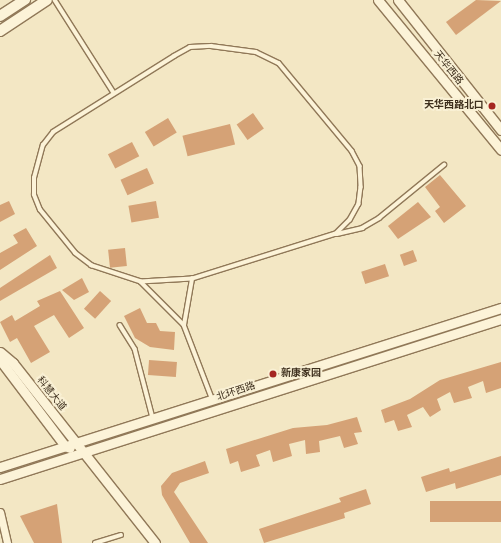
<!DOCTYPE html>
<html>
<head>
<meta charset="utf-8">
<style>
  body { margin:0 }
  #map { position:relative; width:501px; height:543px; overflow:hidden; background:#f3e7c4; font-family:Bitter,"Noto Sans SC",serif }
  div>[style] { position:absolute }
  .building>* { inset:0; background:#d5a276; transform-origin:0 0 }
  .roads { filter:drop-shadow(1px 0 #907858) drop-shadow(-1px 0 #907858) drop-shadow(0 1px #907858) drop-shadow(0 -1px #907858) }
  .service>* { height:3.5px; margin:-1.75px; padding:0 1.75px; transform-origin:1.75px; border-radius:1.75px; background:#fcf3d8 }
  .minor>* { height:7px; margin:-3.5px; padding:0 3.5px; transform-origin:3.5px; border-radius:3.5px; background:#fcf3d8 }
  .tertiary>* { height:9px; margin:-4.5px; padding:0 4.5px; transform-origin:4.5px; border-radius:4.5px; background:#fcf3d8 }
  .secondary>* { height:10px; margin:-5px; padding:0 5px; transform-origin:5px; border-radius:5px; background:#fcf3d8 }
  .dots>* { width:11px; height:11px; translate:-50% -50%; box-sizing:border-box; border:2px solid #f9f0d4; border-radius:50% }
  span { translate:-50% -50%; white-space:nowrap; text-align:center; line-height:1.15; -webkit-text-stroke:4px #f9f0d4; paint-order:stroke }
  .street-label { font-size:10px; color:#3e2f1d }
  .poi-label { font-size:10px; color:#3e2f1d; font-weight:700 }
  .right { translate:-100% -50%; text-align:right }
  .left { translate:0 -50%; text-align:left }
</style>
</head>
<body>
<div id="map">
  <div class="building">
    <div style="clip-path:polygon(476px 0,501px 1px,456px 35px,446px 22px)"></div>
    <div style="left:253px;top:113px;width:19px;height:20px;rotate:55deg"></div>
    <div style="left:168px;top:118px;width:17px;height:27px;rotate:59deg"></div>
    <div style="left:230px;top:124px;width:21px;height:49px;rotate:76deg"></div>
    <div style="left:132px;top:142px;width:16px;height:27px;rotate:63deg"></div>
    <div style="left:147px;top:168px;width:17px;height:29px;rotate:66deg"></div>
    <div style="clip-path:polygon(440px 175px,466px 206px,444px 223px,435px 211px,440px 207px,425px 187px)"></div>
    <div style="clip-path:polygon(9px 201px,15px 214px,0 222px,0 205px)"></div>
    <div style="left:156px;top:201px;width:17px;height:28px;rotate:80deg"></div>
    <div style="clip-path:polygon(418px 202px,431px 217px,398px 239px,388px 226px)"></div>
    <div style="clip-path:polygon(26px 228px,37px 246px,0 270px,0 253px,18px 243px,13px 235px)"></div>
    <div style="left:125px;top:248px;width:18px;height:17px;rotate:84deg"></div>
    <div style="left:413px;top:250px;width:12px;height:14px;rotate:70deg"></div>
    <div style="clip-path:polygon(50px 255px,57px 268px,0 301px,0 288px)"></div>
    <div style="left:385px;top:264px;width:13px;height:25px;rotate:72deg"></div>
    <div style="clip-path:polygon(82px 278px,89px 292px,74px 300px,62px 290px)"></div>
    <div style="clip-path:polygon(60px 291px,84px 328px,69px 338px,54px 315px,34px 326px,50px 352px,31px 363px,17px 338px,10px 342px,0 322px,12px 315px,15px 321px,40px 306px,37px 301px)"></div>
    <div style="left:100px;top:291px;width:15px;height:24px;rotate:42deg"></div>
    <div style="clip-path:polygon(140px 308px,147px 323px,156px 323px,160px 331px,175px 332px,174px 350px,150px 347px,135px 338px,124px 316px)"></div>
    <div style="left:149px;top:360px;width:28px;height:15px;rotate:4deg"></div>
    <div style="clip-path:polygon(501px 362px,501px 388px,486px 393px,483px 381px,468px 387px,472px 398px,454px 403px,450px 392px,437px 399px,441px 410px,430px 417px,423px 407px,407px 415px,412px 427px,398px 431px,394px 420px,385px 423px,381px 410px,410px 399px,440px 380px)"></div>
    <div style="clip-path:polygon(357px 417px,362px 432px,354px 433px,358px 444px,344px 448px,340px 436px,319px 441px,320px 452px,306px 454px,305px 440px,289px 444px,292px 456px,273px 462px,270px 450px,256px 455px,260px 466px,241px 472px,238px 461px,230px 464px,226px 449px,293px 428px,327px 425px)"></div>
    <div style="clip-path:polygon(501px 456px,501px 475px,456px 489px,455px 483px,426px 492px,421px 477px,449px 468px,450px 472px)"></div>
    <div style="clip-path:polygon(205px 461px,209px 473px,180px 483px,174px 492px,208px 543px,190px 543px,162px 495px,161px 486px,172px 473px)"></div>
    <div style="clip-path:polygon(366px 489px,371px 504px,344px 513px,345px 518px,264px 543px,259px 529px,341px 502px,339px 498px)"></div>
    <div style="left:501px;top:501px;width:21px;height:71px;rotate:90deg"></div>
    <div style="clip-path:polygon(57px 504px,62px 543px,34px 543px,20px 516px)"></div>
  </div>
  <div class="roads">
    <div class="service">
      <div style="left:55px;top:0;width:110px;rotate:57.6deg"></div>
      <div style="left:211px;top:46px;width:45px;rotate:7.6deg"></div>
      <div style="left:256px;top:52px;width:25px;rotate:26deg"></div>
      <div style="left:279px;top:63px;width:114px;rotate:50.3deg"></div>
      <div style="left:352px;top:151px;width:17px;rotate:62deg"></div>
      <div style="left:360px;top:166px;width:21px;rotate:87deg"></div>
      <div style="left:361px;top:187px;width:17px;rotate:97deg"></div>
      <div style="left:359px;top:204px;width:18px;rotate:119deg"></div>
      <div style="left:350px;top:220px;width:20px;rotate:135deg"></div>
      <div style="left:336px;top:234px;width:151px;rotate:162.6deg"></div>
      <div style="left:192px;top:279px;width:51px;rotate:176.6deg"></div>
      <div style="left:141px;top:282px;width:52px;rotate:-161.9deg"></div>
      <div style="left:92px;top:266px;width:21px;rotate:-143deg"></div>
      <div style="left:75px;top:253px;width:55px;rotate:-129.1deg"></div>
      <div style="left:40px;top:210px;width:16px;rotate:-112deg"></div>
      <div style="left:34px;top:195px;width:17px;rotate:-90deg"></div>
      <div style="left:34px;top:178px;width:34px;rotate:-75deg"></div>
      <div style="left:43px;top:145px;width:16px;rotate:-52deg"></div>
      <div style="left:53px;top:132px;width:143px;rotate:-32.1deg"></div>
      <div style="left:174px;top:56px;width:18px;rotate:-29deg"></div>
      <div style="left:190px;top:47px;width:21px;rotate:-3deg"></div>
      <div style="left:337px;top:234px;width:26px;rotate:-13deg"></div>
      <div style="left:362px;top:228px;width:20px;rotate:-30deg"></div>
      <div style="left:379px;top:218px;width:84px;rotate:-39.2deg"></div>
      <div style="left:141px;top:282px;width:61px;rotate:45deg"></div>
      <div style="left:184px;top:325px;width:47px;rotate:-80.1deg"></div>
      <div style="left:120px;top:325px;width:28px;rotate:58deg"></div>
      <div style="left:135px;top:349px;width:71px;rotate:75.4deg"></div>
      <div style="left:184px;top:325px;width:78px;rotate:69deg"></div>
      <div style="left:95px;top:543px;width:27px;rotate:-17deg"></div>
    </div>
    <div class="minor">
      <div style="left:0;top:512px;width:32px;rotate:77deg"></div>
    </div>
    <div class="tertiary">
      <div style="left:378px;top:0;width:194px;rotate:50.6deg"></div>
      <div style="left:398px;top:0;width:166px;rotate:51.6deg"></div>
      <div style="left:0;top:352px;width:17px;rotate:40deg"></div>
      <div style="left:13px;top:363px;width:229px;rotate:51.7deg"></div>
      <div style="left:0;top:360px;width:108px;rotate:52.9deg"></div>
      <div style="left:65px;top:446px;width:5px;rotate:22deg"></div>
      <div style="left:0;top:467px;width:526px;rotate:-17.61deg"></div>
      <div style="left:0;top:479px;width:526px;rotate:-17.71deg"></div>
    </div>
    <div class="secondary">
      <div style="left:0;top:16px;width:30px;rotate:-33deg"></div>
      <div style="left:0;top:31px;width:56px;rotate:-33.4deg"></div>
    </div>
  </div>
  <div class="dots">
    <div style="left:492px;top:106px;background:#a52621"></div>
    <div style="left:273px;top:374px;background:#a52621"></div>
  </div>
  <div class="street-label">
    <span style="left:448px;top:68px;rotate:51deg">天华西路</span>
    <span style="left:236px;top:392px;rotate:-18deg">北环西路</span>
    <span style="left:51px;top:394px;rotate:51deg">科慧大道</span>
  </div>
  <div class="poi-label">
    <span class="right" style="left:484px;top:106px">天华西路北口</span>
    <span class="left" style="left:281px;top:374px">新康家园</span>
  </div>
</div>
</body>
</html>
